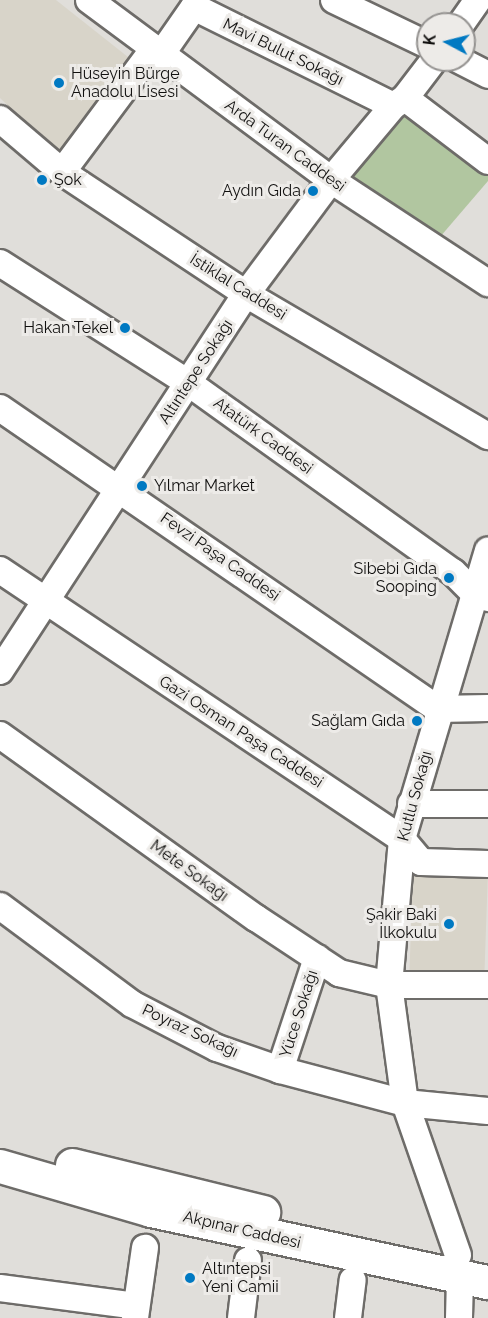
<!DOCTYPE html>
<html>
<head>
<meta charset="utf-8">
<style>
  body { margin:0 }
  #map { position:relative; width:488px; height:1318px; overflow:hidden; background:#e0deda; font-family:Raleway,sans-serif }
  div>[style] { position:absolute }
  .built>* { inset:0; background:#d8d4c9; transform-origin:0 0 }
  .green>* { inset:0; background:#b1c6a0 }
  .roads { filter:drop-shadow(2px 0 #6e6c69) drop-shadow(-2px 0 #6e6c69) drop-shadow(0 2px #6e6c69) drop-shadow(0 -2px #6e6c69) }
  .minor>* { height:26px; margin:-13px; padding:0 13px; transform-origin:13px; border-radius:13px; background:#fff }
  .major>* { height:33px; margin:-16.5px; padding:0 16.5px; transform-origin:16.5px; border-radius:16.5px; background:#fff }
  .dots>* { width:16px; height:16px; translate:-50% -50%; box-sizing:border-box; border:3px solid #edebe8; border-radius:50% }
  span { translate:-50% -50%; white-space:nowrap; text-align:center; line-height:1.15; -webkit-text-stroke:6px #edebe8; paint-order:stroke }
  .street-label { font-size:16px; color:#11100f }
  .poi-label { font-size:16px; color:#11100f }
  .left { translate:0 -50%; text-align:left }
  .right { translate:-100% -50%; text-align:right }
  .north { position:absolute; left:416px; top:12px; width:60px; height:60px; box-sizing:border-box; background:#edebe8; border:2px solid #959391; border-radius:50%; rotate:277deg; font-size:16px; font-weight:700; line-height:24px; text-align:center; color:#11100f }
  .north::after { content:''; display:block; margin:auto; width:21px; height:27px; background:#0079c2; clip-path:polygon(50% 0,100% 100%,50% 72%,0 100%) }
</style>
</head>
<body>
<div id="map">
  <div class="built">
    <div style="clip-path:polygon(0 0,56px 0,128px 57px,129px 69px,62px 158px,0 98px)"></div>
    <div style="left:413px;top:870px;width:75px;height:106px;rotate:2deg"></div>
  </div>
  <div class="green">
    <div style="clip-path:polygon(403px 108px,488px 174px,488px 181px,440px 237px,345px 176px)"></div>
  </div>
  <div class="roads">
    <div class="minor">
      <div style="left:89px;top:0;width:302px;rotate:36.6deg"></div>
      <div style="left:331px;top:180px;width:188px;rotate:33.3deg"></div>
      <div style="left:334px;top:0;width:104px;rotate:25.6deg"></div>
      <div style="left:461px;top:24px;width:29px;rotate:-55deg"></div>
      <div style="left:160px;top:56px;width:60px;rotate:-55.2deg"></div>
      <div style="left:194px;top:7px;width:222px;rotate:26.4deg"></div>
      <div style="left:459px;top:60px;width:33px;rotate:27deg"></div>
      <div style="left:405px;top:98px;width:104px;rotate:37.2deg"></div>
      <div style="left:0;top:119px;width:82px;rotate:40.5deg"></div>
      <div style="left:62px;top:172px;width:221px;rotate:33.5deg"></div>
      <div style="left:246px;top:294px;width:281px;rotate:30.4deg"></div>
      <div style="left:62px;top:172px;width:152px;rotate:-53.3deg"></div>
      <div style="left:0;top:263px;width:225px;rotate:32.5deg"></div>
      <div style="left:190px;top:384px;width:323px;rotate:35.6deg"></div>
      <div style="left:453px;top:572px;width:30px;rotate:45deg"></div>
      <div style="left:474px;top:593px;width:15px;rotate:20deg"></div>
      <div style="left:0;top:408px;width:531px;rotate:34.5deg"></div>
      <div style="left:438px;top:709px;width:50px;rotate:-1.1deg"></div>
      <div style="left:0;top:570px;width:484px;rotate:33.8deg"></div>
      <div style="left:402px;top:839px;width:30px;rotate:50deg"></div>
      <div style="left:421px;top:862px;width:67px;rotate:1.7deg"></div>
      <div style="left:0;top:671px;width:450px;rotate:-56.9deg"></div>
      <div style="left:246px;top:294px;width:142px;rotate:-53.3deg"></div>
      <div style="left:331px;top:180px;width:97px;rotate:-50deg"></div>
      <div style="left:393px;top:106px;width:14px;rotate:-34deg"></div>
      <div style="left:405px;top:98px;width:48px;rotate:-52.7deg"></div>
      <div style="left:0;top:735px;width:315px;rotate:35.6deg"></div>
      <div style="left:256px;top:918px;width:100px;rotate:33.5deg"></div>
      <div style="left:339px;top:973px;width:51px;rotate:13.5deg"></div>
      <div style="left:389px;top:985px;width:99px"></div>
      <div style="left:411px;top:804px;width:77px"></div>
      <div style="left:0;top:906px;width:164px;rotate:36.6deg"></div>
      <div style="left:132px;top:1004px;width:96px;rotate:27.4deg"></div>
      <div style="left:217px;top:1048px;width:67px;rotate:19.2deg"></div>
      <div style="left:280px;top:1070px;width:129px;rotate:14.8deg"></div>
      <div style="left:405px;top:1103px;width:83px;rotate:5.5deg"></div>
      <div style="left:280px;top:1070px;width:118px;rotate:-71.7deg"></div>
      <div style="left:458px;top:1255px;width:161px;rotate:-109.2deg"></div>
      <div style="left:405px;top:1103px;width:119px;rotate:-97.7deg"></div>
      <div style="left:389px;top:985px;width:147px;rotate:-84.9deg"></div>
      <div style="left:402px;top:839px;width:301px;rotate:-73.4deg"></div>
      <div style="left:0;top:1288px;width:137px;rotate:7.5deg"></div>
      <div style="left:135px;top:1318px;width:71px;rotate:-81.9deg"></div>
      <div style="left:241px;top:1318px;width:58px;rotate:-83.1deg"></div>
      <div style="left:348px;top:1318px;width:38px;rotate:-83deg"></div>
      <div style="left:459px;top:1318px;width:42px;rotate:-88.6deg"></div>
    </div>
    <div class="major">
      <div style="left:72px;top:1165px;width:197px;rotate:13.8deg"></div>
      <div style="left:0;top:1166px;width:157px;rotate:16.2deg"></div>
      <div style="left:151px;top:1210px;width:345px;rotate:12.1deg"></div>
    </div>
  </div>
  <div class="dots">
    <div style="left:59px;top:83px;background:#0079c2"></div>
    <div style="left:42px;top:180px;background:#0079c2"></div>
    <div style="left:313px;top:191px;background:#0079c2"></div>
    <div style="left:125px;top:328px;background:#0079c2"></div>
    <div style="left:142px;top:486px;background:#0079c2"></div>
    <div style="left:449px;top:578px;background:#0079c2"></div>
    <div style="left:417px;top:721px;background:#0079c2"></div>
    <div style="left:449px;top:924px;background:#0079c2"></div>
    <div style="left:190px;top:1278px;background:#0079c2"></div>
  </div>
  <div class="street-label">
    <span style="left:283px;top:52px;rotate:26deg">Mavi Bulut Sokağı</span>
    <span style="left:285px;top:146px;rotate:36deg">Arda Turan Caddesi</span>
    <span style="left:238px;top:287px;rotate:32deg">İstiklal Caddesi</span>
    <span style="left:196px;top:372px;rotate:-57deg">Altıntepe Sokağı</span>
    <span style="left:263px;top:436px;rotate:36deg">Atatürk Caddesi</span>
    <span style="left:220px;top:557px;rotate:35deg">Fevzi Paşa Caddesi</span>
    <span style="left:241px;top:732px;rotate:33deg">Gazi Osman Paşa Caddesi</span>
    <span style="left:415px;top:796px;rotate:-75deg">Kutlu Sokağı</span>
    <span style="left:189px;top:871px;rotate:36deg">Mete Sokağı</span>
    <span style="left:299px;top:1014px;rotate:-72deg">Yüce Sokağı</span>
    <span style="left:190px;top:1031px;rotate:25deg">Poyraz Sokağı</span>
    <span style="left:242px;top:1230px;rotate:13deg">Akpınar Caddesi</span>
  </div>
  <div class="poi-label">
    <span class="left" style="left:71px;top:83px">Hüseyin Bürge<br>Anadolu Lisesi</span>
    <span class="left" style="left:54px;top:180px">Şok</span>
    <span class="right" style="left:301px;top:191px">Aydın Gıda</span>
    <span class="right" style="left:113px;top:328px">Hakan Tekel</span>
    <span class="left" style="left:154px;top:486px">Yılmar Market</span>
    <span class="right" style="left:437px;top:578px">Sibebi Gıda<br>Sooping</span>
    <span class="right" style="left:405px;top:721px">Sağlam Gıda</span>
    <span class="right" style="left:437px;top:924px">Şakir Baki<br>İlkokulu</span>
    <span class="left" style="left:202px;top:1278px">Altıntepsi<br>Yeni Camii</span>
  </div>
  <div class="north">K</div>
</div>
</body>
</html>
